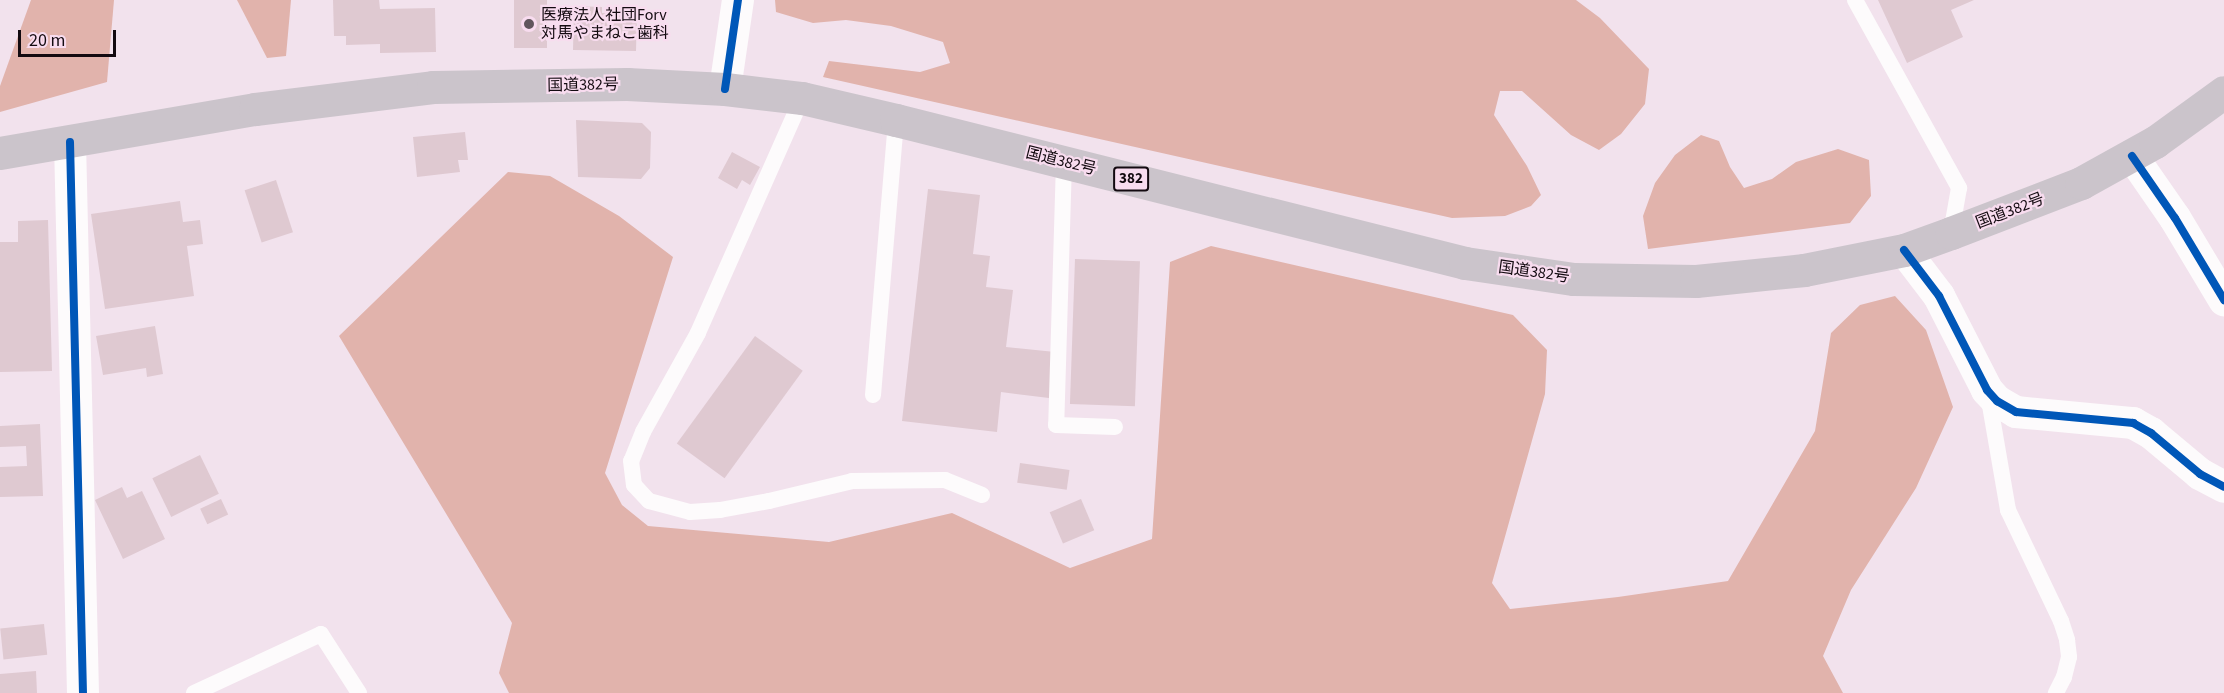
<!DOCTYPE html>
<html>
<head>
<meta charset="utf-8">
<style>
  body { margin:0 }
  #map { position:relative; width:2224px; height:693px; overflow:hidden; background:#f2e2ed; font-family:"Source Sans 3","Noto Sans JP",sans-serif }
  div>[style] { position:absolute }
  .forest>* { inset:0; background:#e1b3ac }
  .building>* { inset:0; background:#dfc9d1; transform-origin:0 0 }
  .service>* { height:16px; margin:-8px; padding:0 8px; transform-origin:8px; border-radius:8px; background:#fdfbfc }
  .minor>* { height:32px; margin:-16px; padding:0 16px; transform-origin:16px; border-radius:16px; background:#fdfbfc }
  .trunk>* { height:33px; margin:-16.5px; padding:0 16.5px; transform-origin:16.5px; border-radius:16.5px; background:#cbc4cb }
  .cycleway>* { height:8px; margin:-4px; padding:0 4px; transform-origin:4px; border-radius:4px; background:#0057b8 }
  .dots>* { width:16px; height:16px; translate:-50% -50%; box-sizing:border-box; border:3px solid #f8dcef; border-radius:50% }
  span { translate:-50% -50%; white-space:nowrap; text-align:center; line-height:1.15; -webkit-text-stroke:4.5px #f8dcef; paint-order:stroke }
  .shield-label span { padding:2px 4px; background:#f8dcef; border:2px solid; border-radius:4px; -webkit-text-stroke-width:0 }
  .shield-label { font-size:15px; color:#130a10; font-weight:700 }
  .poi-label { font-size:16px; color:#130a10 }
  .left { translate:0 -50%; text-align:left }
  .street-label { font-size:16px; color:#130a10 }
  .scale { position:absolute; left:18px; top:30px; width:98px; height:27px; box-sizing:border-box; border:3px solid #130a10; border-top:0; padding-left:8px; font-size:18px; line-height:21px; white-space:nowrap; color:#130a10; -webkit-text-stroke:4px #f8dcef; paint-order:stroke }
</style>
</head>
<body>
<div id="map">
  <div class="forest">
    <div style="clip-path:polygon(31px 0,114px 0,107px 82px,0 112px,0 86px)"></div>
    <div style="clip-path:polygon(237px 0,291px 0,286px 56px,267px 58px)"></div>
    <div style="clip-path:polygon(775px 0,1576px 0,1600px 18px,1649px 69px,1645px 104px,1621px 134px,1599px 150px,1571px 135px,1522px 91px,1500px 91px,1494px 115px,1527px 166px,1541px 195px,1531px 206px,1505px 216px,1452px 218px,823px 77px,829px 61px,920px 72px,950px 63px,943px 42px,891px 26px,846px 20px,813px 23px,776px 12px)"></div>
    <div style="clip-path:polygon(1701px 135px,1719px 141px,1730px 167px,1744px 188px,1772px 179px,1796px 162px,1838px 149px,1869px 160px,1871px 196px,1850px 223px,1648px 249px,1643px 216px,1655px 183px,1675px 155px)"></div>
    <div style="clip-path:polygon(508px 172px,550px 176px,619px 216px,673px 257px,605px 473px,622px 505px,648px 526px,829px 542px,952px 513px,1070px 568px,1152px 539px,1170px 262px,1211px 246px,1513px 315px,1547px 350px,1545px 394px,1492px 583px,1510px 609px,1618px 597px,1728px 581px,1815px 431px,1831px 333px,1860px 305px,1895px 296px,1926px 330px,1953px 407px,1916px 488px,1851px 590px,1823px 656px,1843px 693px,509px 693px,499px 673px,512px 623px,339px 336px)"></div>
  </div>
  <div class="building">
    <div style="clip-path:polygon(333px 0,379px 0,380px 9px,435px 8px,436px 52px,380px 53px,380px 44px,346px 45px,346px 36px,334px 36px)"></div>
    <div style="left:514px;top:0;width:33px;height:48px"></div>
    <div style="clip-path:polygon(1878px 0,1974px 0,1951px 10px,1963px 37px,1907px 63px)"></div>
    <div style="clip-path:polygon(574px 6px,602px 7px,602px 13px,637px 14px,636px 51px,573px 50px)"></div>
    <div style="clip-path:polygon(576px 120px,642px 123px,651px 132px,650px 168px,641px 179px,578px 177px)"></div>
    <div style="clip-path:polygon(465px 132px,468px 160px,458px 160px,460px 172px,417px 177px,413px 137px)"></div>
    <div style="clip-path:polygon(732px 152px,760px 167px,750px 185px,742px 180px,737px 189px,718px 178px)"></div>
    <div style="left:276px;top:180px;width:55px;height:33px;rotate:72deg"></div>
    <div style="clip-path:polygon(928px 189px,980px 195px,973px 254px,990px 256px,986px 287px,1013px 290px,1006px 347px,1055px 352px,1049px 398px,1001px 392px,997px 432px,902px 421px)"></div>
    <div style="clip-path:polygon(180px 201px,183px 222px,200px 220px,203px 244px,187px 246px,194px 296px,105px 309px,91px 214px)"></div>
    <div style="clip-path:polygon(48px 220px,52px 371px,0 372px,0 242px,18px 242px,18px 221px)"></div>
    <div style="left:1075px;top:259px;width:65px;height:145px;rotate:2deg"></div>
    <div style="clip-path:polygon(155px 326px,163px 374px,147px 377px,146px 368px,103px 375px,96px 336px)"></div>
    <div style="left:755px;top:336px;width:59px;height:133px;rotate:36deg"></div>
    <div style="clip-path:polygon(40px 424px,43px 496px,0 497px,0 467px,27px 466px,26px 446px,0 447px,0 426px)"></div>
    <div style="left:200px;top:455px;width:43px;height:53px;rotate:64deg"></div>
    <div style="left:1020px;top:463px;width:50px;height:20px;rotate:8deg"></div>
    <div style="clip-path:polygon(122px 487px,127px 498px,142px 491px,165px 539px,123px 559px,95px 500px)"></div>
    <div style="left:221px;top:499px;width:17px;height:23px;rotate:65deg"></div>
    <div style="left:1081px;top:499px;width:34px;height:34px;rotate:67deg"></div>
    <div style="left:44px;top:624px;width:31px;height:44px;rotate:84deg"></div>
    <div style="clip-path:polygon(36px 671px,37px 693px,0 693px,0 674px)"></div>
  </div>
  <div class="service">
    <div style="left:1855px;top:0;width:215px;rotate:61deg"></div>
    <div style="left:1959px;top:188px;width:46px;rotate:100.1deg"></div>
    <div style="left:802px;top:98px;width:257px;rotate:113.9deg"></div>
    <div style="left:698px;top:333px;width:113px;rotate:119.1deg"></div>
    <div style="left:643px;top:432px;width:31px;rotate:112deg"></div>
    <div style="left:631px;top:461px;width:24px;rotate:83deg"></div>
    <div style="left:634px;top:485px;width:22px;rotate:47deg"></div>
    <div style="left:649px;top:501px;width:42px;rotate:15deg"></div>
    <div style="left:690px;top:512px;width:30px;rotate:-4deg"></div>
    <div style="left:720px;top:510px;width:50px;rotate:-10.4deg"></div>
    <div style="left:769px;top:501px;width:85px;rotate:-13.5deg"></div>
    <div style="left:852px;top:481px;width:93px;rotate:-0.6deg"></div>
    <div style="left:945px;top:480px;width:40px;rotate:22deg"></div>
    <div style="left:1064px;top:162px;width:263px;rotate:91.7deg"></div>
    <div style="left:1056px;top:425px;width:59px;rotate:1.9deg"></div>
    <div style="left:1988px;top:394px;width:118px;rotate:80.2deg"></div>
    <div style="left:2008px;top:510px;width:123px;rotate:64.5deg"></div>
    <div style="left:2061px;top:621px;width:20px;rotate:72deg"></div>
    <div style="left:2067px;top:640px;width:17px;rotate:83deg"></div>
    <div style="left:2069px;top:657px;width:21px;rotate:104deg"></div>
    <div style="left:2064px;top:677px;width:18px;rotate:117deg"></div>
    <div style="left:873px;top:395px;width:276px;rotate:-85.2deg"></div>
    <div style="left:194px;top:693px;width:140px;rotate:-24.9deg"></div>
    <div style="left:321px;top:634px;width:70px;rotate:57.2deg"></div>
  </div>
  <div class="minor">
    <div style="left:725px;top:89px;width:90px;rotate:-81.7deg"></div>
    <div style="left:70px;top:142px;width:551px;rotate:88.65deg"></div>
    <div style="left:2132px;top:156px;width:75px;rotate:55.3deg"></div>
    <div style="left:2175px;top:218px;width:96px;rotate:59.1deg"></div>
    <div style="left:1904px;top:250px;width:58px;rotate:52.7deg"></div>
    <div style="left:1939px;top:296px;width:106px;rotate:62.9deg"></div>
    <div style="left:1987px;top:390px;width:15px;rotate:48deg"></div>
    <div style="left:1997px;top:401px;width:22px;rotate:30deg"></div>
    <div style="left:2016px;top:412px;width:118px;rotate:5.4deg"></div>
    <div style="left:2133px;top:423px;width:21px;rotate:29deg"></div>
    <div style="left:2151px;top:433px;width:64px;rotate:39.9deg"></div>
    <div style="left:2200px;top:474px;width:27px;rotate:28deg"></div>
  </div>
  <div class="trunk">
    <div style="left:0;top:153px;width:259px;rotate:-9.8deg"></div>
    <div style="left:255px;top:109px;width:179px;rotate:-7deg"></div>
    <div style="left:433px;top:87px;width:194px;rotate:-0.9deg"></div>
    <div style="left:627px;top:84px;width:98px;rotate:2.9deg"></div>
    <div style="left:725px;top:89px;width:78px;rotate:6.7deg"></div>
    <div style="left:802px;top:98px;width:97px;rotate:13.2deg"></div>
    <div style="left:896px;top:120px;width:587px;rotate:14.11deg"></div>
    <div style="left:1465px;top:263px;width:110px;rotate:8.4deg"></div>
    <div style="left:1574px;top:279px;width:122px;rotate:0.9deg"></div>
    <div style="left:1696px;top:281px;width:109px;rotate:-5.8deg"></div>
    <div style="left:1804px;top:270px;width:102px;rotate:-11.3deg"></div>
    <div style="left:1904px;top:250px;width:50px;rotate:-19.9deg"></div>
    <div style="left:1951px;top:233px;width:139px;rotate:-21deg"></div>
    <div style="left:2081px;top:183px;width:85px;rotate:-29deg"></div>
    <div style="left:2155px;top:142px;width:85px;rotate:-35.9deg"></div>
  </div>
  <div class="cycleway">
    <div style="left:725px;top:89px;width:90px;rotate:-81.7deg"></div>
    <div style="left:70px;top:142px;width:551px;rotate:88.65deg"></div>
    <div style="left:2132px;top:156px;width:75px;rotate:55.3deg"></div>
    <div style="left:2175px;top:218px;width:96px;rotate:59.1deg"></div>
    <div style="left:1904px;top:250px;width:58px;rotate:52.7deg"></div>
    <div style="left:1939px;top:296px;width:106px;rotate:62.9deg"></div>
    <div style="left:1987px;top:390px;width:15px;rotate:48deg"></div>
    <div style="left:1997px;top:401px;width:22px;rotate:30deg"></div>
    <div style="left:2016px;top:412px;width:118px;rotate:5.4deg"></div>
    <div style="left:2133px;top:423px;width:21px;rotate:29deg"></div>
    <div style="left:2151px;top:433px;width:64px;rotate:39.9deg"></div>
    <div style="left:2200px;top:474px;width:27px;rotate:28deg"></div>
  </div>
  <div class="dots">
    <div style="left:529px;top:24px;background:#61565d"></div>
  </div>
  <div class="shield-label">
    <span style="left:1131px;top:179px">382</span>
  </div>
  <div class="poi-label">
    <span class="left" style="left:541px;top:24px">医療法人社団Forv<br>対馬やまねこ歯科</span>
  </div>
  <div class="street-label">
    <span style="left:583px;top:85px;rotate:-1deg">国道382号</span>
    <span style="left:1061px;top:161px;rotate:14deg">国道382号</span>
    <span style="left:2010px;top:211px;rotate:-21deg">国道382号</span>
    <span style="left:1534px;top:272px;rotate:8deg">国道382号</span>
  </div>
  <div class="scale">20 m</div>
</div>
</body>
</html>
